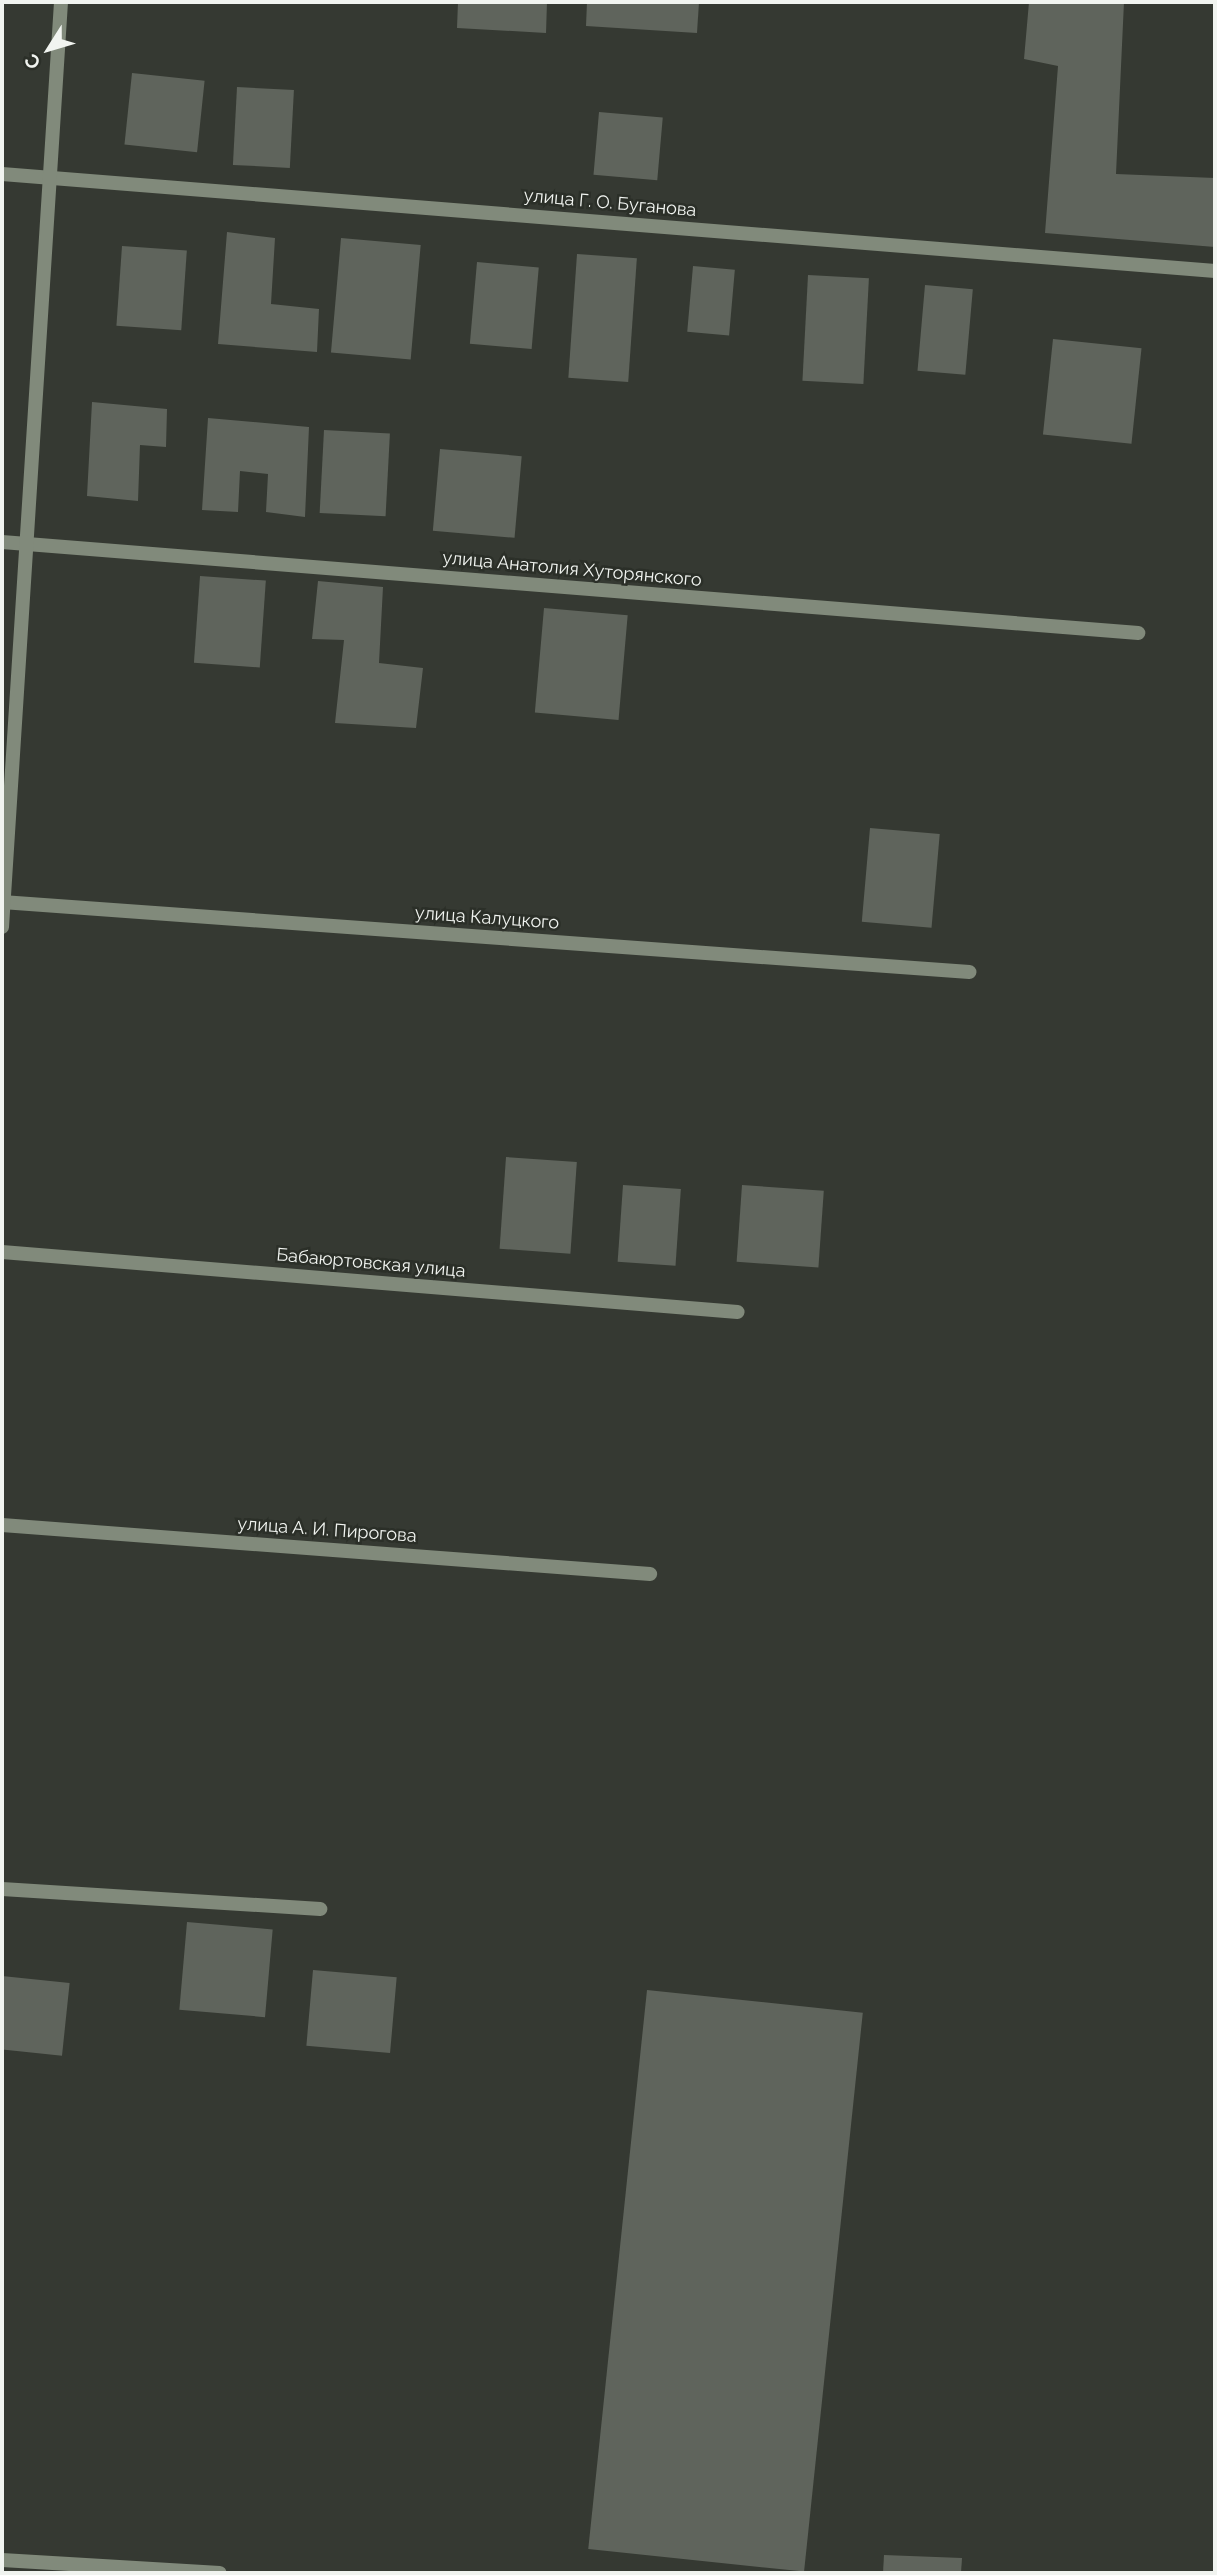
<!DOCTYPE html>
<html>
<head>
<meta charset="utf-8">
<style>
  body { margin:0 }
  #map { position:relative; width:1217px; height:2575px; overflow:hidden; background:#353932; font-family:Raleway,sans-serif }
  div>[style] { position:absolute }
  .building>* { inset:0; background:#5f645c; transform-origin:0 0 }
  .street>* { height:14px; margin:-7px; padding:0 7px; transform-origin:7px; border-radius:7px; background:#818a7b }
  span { translate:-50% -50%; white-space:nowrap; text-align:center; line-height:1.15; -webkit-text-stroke:5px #2b2f28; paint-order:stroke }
  .street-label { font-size:18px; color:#f1f4f0 }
  .frame { position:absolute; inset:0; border:4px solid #f1f4f0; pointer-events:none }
  .north { position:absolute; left:14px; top:14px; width:70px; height:70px; -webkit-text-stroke:5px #2b2f28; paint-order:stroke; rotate:233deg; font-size:19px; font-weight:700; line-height:28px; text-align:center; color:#f1f4f0 }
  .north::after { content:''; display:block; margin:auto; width:24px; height:32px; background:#f1f4f0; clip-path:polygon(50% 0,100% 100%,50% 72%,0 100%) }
</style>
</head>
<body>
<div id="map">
  <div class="building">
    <div style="clip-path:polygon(458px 2px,547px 2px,546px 33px,457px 28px)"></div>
    <div style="clip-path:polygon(587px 2px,699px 2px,697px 33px,586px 26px)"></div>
    <div style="clip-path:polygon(1029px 2px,1124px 2px,1116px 174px,1215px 178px,1215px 247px,1045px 233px,1058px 66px,1024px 59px)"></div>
    <div style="left:132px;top:73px;width:73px;height:72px;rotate:6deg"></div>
    <div style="left:237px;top:87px;width:57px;height:78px;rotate:3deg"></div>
    <div style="left:599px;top:112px;width:64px;height:63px;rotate:5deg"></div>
    <div style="clip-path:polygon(227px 232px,275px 238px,271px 304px,319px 309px,317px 352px,218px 344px)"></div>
    <div style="left:341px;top:238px;width:80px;height:115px;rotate:5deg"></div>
    <div style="left:122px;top:246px;width:65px;height:80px;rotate:4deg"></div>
    <div style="left:577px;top:254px;width:60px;height:124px;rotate:4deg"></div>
    <div style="left:477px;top:262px;width:62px;height:82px;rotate:5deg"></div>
    <div style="left:693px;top:266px;width:42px;height:66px;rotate:5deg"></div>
    <div style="left:808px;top:275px;width:61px;height:106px;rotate:3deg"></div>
    <div style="left:925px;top:285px;width:48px;height:86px;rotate:5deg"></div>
    <div style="left:1053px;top:339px;width:89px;height:96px;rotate:6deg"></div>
    <div style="clip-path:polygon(92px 402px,167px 409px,166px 447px,140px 445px,138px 501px,87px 496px)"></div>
    <div style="clip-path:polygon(208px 418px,309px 427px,305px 517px,266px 512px,268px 474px,240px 471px,238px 512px,202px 510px)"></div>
    <div style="left:324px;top:430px;width:66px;height:83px;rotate:3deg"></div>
    <div style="left:440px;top:449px;width:82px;height:82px;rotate:5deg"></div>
    <div style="left:200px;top:576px;width:66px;height:87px;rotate:4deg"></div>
    <div style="clip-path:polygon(318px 581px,383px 587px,379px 663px,423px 668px,416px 728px,335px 723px,344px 640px,312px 639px)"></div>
    <div style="left:544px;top:608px;width:84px;height:105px;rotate:5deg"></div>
    <div style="left:870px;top:828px;width:70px;height:94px;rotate:5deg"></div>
    <div style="left:506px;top:1157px;width:71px;height:92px;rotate:4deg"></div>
    <div style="left:623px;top:1185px;width:58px;height:77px;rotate:4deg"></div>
    <div style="left:742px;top:1185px;width:82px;height:77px;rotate:4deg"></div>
    <div style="left:187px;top:1922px;width:86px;height:88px;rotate:5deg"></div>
    <div style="left:313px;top:1970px;width:84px;height:76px;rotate:5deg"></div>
    <div style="left:2px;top:1976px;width:68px;height:73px;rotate:6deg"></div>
    <div style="left:647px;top:1990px;width:217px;height:562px;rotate:6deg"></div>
    <div style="clip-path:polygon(884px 2555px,962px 2558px,961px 2573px,883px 2573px)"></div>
  </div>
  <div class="street">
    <div style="left:2px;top:174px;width:1217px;rotate:4.57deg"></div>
    <div style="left:2px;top:542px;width:1140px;rotate:4.58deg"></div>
    <div style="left:2px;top:902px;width:970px;rotate:4.14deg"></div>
    <div style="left:2px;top:927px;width:927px;rotate:-86.35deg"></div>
    <div style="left:2px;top:1252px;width:738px;rotate:4.66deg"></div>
    <div style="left:2px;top:1525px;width:650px;rotate:4.32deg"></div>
    <div style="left:2px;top:1889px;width:319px;rotate:3.6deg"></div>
    <div style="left:2px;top:2560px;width:218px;rotate:3.4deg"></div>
  </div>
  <div class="street-label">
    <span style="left:610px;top:203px;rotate:5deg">улица Г. О. Буганова</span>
    <span style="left:572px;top:569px;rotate:5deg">улица Анатолия Хуторянского</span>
    <span style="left:487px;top:918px;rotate:4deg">улица Калуцкого</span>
    <span style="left:371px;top:1263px;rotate:5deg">Бабаюртовская улица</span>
    <span style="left:327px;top:1530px;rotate:4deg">улица А. И. Пирогова</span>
  </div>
  <div class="frame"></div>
  <div class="north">С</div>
</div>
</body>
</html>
